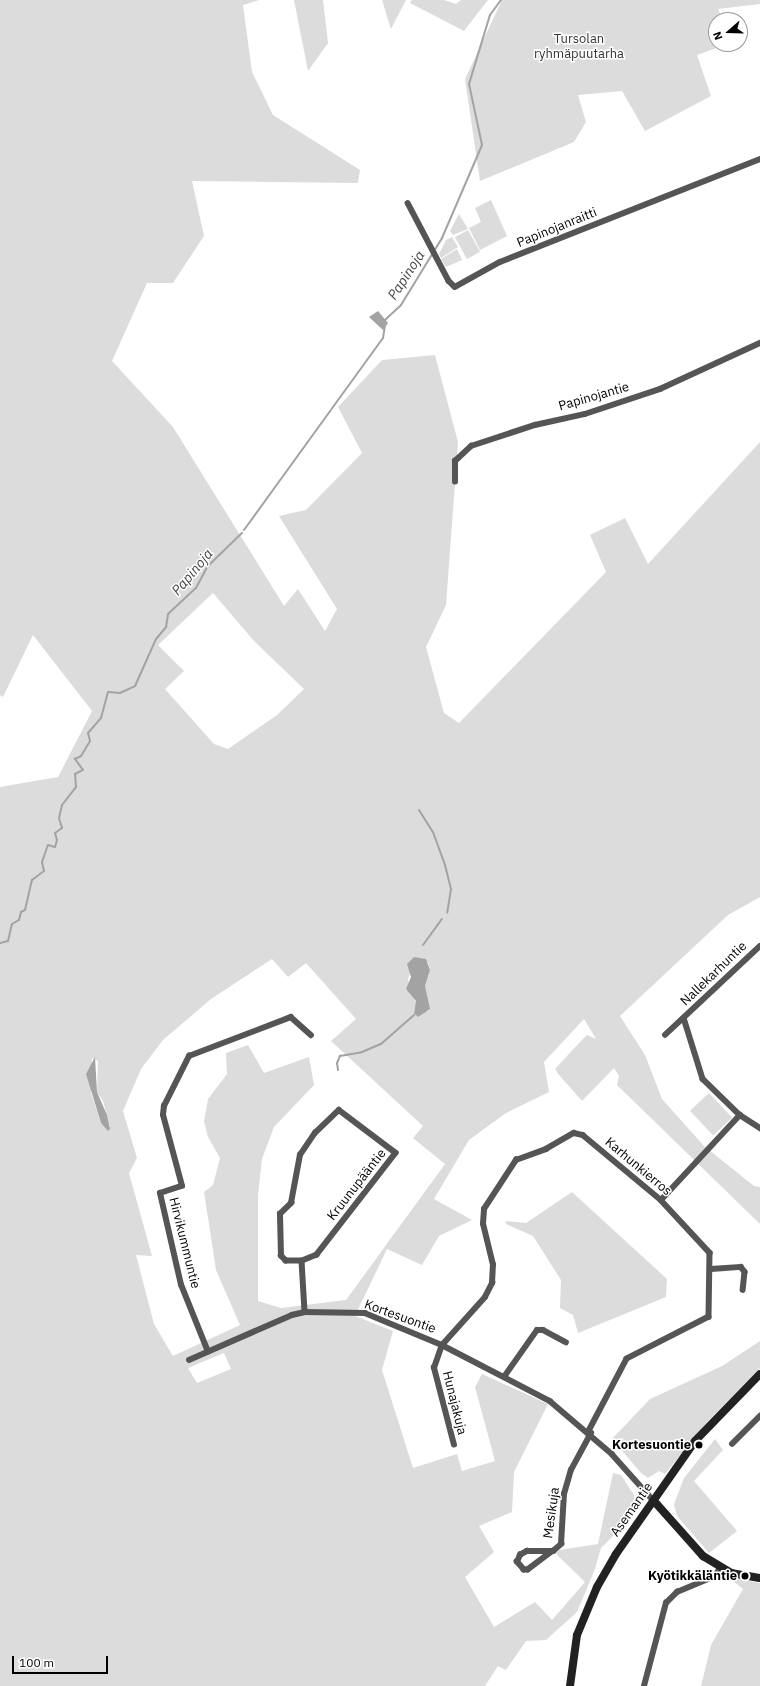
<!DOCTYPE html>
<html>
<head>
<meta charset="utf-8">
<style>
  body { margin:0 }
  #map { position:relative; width:760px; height:1686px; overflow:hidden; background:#fff; font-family:"IBM Plex Sans",sans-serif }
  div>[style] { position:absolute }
  .green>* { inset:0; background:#dcdcdc; transform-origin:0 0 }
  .water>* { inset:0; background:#a3a3a3 }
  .stream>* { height:2px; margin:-1px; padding:0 1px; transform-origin:1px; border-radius:1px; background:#a3a3a3 }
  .street>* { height:5.5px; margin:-2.75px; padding:0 2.75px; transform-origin:2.75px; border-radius:2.75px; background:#555 }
  .secondary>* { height:8px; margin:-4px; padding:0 4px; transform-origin:4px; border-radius:4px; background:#222 }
  .dots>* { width:11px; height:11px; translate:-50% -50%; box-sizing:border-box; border:2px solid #fff; border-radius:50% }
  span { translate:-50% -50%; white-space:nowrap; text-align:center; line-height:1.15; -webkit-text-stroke:3px #fff; paint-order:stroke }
  .park-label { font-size:13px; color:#333 }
  .street-label { font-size:13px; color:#000 }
  .poi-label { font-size:13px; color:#000; font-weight:700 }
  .right { translate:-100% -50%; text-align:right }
  .water-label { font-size:14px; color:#444; font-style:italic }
  .north { position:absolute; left:708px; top:12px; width:40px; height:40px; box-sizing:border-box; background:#fff; border:1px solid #999; border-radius:50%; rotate:250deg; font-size:11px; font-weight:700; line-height:16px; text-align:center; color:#000 }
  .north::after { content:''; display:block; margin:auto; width:14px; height:18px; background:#000; clip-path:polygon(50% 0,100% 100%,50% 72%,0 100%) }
  .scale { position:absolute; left:12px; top:1656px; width:96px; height:18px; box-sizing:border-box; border:2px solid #000; border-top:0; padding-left:5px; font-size:12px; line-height:14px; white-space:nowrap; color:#000; -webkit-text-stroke:3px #fff; paint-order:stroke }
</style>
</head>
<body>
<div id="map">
  <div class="green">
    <div style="clip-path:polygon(evenodd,0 0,259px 0,243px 5px,252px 72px,273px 115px,360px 170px,358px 183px,192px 181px,204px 236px,173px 283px,147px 283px,112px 361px,173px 427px,284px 606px,298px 589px,325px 631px,337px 609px,279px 516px,306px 510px,362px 453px,338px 407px,382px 360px,435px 355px,458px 442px,446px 605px,426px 647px,444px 713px,459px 723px,606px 572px,590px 535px,625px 518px,648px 564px,760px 442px,760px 897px,728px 915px,620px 1016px,645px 1055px,662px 1099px,704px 1146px,754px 1186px,760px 1187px,760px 1224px,617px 1085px,619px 1076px,614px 1068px,582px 1101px,559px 1075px,555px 1069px,579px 1043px,587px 1035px,596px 1039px,584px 1019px,544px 1062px,549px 1092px,506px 1113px,469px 1140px,434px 1199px,472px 1220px,439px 1236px,422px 1265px,387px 1249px,355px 1316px,393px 1331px,382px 1370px,413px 1468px,457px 1454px,462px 1471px,495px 1461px,475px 1387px,482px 1374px,548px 1404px,514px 1472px,512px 1512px,479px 1526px,494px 1552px,465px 1577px,494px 1627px,535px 1602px,552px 1620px,585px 1582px,553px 1551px,598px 1544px,613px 1473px,621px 1475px,634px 1495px,635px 1508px,625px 1524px,601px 1548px,595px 1569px,577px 1612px,546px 1640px,526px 1641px,506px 1670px,498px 1666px,485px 1686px,0 1686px,0 787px,58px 777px,92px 711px,33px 635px,3px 697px,0 695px,0 0,213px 593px,254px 641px,304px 689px,277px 715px,228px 749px,214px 744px,165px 689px,184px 671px,158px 645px,213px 593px,0 0,272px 959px,288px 977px,306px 963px,356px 1019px,331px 1041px,423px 1126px,413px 1138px,445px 1164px,346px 1300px,281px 1308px,258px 1301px,258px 1195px,262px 1159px,274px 1127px,314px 1085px,309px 1057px,264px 1073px,248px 1045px,226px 1053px,227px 1074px,208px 1099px,204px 1121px,208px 1137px,220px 1158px,213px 1185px,204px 1192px,216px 1270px,240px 1325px,173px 1356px,154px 1324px,136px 1255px,152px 1256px,129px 1173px,137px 1158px,123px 1111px,141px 1069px,163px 1040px,211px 999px,272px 959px,0 0,428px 962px,430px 970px,425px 986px,429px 1011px,414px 1011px,416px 1003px,408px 980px,410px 973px,428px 962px,0 0,92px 1058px,98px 1061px,97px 1092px,103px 1101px,110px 1127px,101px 1123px,91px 1093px,92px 1058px,0 0,224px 1353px,231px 1369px,197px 1383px,188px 1368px,224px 1353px)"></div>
    <div style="clip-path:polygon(294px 0,323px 0,328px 43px,308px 71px)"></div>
    <div style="clip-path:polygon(382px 0,406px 0,391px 29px)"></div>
    <div style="clip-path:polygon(412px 0,444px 0,456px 4px,461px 0,488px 0,464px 31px,410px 3px)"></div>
    <div style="clip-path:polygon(502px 0,760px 0,760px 4px,718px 9px,723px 20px,716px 20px,716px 44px,728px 44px,697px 55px,711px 96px,645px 131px,622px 91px,578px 95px,586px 122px,574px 142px,480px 181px,465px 79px)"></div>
    <div style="clip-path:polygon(491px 200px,507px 236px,480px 250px,469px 228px,481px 222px,475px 208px)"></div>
    <div style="clip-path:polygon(459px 214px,468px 229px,453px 235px,450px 231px)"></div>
    <div style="left:468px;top:230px;width:25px;height:15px;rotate:61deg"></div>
    <div style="clip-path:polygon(452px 237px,458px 247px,441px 258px,439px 254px,446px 240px)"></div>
    <div style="clip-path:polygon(457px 249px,462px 260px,446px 267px,441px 259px)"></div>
    <div style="left:709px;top:1093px;width:34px;height:26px;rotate:47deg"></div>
    <div style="clip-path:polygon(572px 1192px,667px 1279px,666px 1297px,578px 1333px,573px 1315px,560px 1308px,561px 1280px,533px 1236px,506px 1224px,506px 1221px,526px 1223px)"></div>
    <div style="clip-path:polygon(760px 1341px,760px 1368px,707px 1422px,665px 1474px,659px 1471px,648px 1478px,641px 1473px,612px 1439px,650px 1399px,722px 1366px)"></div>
    <div style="clip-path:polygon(715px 1439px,723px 1450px,694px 1481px,737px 1531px,709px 1553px,677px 1516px,674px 1504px,684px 1478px)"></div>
    <div style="clip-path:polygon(728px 1577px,760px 1583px,760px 1686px,701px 1686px,711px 1645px,743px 1589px)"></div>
  </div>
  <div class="water">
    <div style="clip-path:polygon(378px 311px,388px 323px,383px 330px,369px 317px)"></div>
    <div style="clip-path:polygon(414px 957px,426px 959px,430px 970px,425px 986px,430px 1009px,418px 1017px,414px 1013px,416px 1001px,406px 989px,411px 977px,407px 964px)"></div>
    <div style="clip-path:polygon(95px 1057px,97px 1092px,107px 1115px,110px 1129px,108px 1131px,101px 1123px,86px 1074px)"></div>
  </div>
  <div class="stream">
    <div style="left:385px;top:320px;width:22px;rotate:-43deg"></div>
    <div style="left:401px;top:305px;width:79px;rotate:-58.5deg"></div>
    <div style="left:442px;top:238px;width:101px;rotate:-66.7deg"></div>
    <div style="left:482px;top:145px;width:62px;rotate:-102deg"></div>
    <div style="left:469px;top:84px;width:72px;rotate:-73.1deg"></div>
    <div style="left:490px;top:15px;width:19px;rotate:-54deg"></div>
    <div style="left:244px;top:530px;width:237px;rotate:-54.1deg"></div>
    <div style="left:383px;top:338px;width:12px;rotate:-81deg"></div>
    <div style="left:419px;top:810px;width:26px;rotate:58deg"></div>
    <div style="left:433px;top:832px;width:35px;rotate:70deg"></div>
    <div style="left:445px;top:865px;width:25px;rotate:76deg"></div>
    <div style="left:451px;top:889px;width:24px;rotate:99deg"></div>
    <div style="left:0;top:943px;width:8px;rotate:-14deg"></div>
    <div style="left:8px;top:941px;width:17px;rotate:-77deg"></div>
    <div style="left:12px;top:924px;width:8px;rotate:-30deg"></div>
    <div style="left:19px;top:920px;width:8px;rotate:-76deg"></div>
    <div style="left:21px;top:912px;width:4px;rotate:-27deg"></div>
    <div style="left:25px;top:910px;width:31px;rotate:-77deg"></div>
    <div style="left:32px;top:880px;width:15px;rotate:-37deg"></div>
    <div style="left:44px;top:871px;width:9px;rotate:-103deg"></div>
    <div style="left:42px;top:862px;width:18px;rotate:-71deg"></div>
    <div style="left:48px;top:845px;width:7px;rotate:16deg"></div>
    <div style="left:55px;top:847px;width:7px;rotate:-74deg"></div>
    <div style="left:57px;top:840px;width:7px;rotate:-106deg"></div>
    <div style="left:55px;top:833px;width:9px;rotate:-36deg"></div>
    <div style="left:62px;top:828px;width:10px;rotate:-107deg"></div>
    <div style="left:59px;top:818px;width:13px;rotate:-77deg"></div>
    <div style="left:62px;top:805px;width:23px;rotate:-52deg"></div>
    <div style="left:76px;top:787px;width:13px;rotate:-94deg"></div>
    <div style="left:75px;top:774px;width:9px;rotate:-27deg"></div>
    <div style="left:83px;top:770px;width:14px;rotate:-126deg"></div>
    <div style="left:75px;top:759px;width:7px;rotate:-27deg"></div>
    <div style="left:81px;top:756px;width:17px;rotate:-59deg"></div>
    <div style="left:90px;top:741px;width:8px;rotate:-104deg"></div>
    <div style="left:88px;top:733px;width:20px;rotate:-49deg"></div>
    <div style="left:101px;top:718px;width:27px;rotate:-75deg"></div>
    <div style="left:108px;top:692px;width:12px;rotate:5deg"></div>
    <div style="left:120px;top:693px;width:17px;rotate:-25deg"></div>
    <div style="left:135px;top:686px;width:51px;rotate:-65.9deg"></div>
    <div style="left:156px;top:639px;width:16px;rotate:-50deg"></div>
    <div style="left:166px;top:627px;width:13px;rotate:-81deg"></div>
    <div style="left:168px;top:614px;width:38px;rotate:-43deg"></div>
    <div style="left:196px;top:588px;width:24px;rotate:-62deg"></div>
    <div style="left:207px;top:567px;width:49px;rotate:-44.2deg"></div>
    <div style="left:423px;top:945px;width:32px;rotate:-54deg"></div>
    <div style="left:338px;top:1070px;width:7px;rotate:-98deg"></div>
    <div style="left:337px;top:1063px;width:8px;rotate:-67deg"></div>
    <div style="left:340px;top:1056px;width:22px;rotate:-10deg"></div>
    <div style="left:362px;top:1052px;width:21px;rotate:-23deg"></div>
    <div style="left:381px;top:1044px;width:44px;rotate:-41.3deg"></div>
  </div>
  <div class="street">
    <div style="left:408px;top:203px;width:88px;rotate:62.3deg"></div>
    <div style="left:449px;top:281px;width:8px;rotate:45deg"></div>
    <div style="left:455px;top:287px;width:51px;rotate:-29.1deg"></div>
    <div style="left:500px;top:262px;width:280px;rotate:-21.6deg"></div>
    <div style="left:455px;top:482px;width:21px;rotate:-90deg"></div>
    <div style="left:455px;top:461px;width:22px;rotate:-43deg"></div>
    <div style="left:471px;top:446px;width:67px;rotate:-18.2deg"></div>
    <div style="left:535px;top:425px;width:51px;rotate:-12.4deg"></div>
    <div style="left:585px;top:414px;width:79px;rotate:-18.4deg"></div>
    <div style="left:660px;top:389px;width:110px;rotate:-24.7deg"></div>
    <div style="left:684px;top:1018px;width:64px;rotate:72.7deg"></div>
    <div style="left:703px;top:1079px;width:52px;rotate:44.2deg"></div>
    <div style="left:740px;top:1115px;width:24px;rotate:33deg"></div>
    <div style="left:665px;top:1035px;width:130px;rotate:-43.1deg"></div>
    <div style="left:661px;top:1200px;width:116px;rotate:-47.1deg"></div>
    <div style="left:302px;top:1261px;width:16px;rotate:180deg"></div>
    <div style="left:286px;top:1261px;width:7px;rotate:-135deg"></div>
    <div style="left:281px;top:1256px;width:42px;rotate:-91.4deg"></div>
    <div style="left:280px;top:1214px;width:16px;rotate:-45deg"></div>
    <div style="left:291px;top:1203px;width:49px;rotate:-79.4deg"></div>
    <div style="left:300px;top:1155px;width:27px;rotate:-56deg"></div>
    <div style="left:315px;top:1133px;width:33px;rotate:-44deg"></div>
    <div style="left:339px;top:1110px;width:71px;rotate:37deg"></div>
    <div style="left:396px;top:1153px;width:129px;rotate:127.8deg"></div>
    <div style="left:317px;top:1255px;width:16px;rotate:158deg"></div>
    <div style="left:302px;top:1261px;width:51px;rotate:86.6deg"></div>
    <div style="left:711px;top:1269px;width:30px;rotate:-4deg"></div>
    <div style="left:741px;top:1267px;width:6px;rotate:51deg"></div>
    <div style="left:745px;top:1272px;width:18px;rotate:96deg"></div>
    <div style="left:208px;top:1352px;width:72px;rotate:-111.9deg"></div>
    <div style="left:181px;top:1285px;width:94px;rotate:-102.9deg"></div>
    <div style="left:160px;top:1193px;width:23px;rotate:-18deg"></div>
    <div style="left:182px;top:1186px;width:73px;rotate:-105deg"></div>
    <div style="left:163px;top:1115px;width:9px;rotate:-84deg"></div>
    <div style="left:164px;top:1106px;width:56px;rotate:-63.4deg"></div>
    <div style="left:189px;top:1056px;width:109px;rotate:-20.9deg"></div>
    <div style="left:291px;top:1017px;width:27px;rotate:42deg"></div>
    <div style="left:189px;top:1360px;width:112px;rotate:-23.6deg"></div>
    <div style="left:292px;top:1315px;width:13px;rotate:-13deg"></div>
    <div style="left:305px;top:1312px;width:60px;rotate:1deg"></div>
    <div style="left:365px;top:1313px;width:83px;rotate:22.6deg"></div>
    <div style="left:442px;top:1345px;width:122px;rotate:27.4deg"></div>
    <div style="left:550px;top:1401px;width:82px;rotate:40.5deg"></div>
    <div style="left:612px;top:1454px;width:63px;rotate:48.2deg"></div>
    <div style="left:504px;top:1377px;width:57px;rotate:-54.9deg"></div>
    <div style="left:537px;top:1330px;width:6px"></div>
    <div style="left:543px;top:1330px;width:26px;rotate:28deg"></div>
    <div style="left:732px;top:1444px;width:40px;rotate:-45deg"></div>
    <div style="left:454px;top:1445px;width:80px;rotate:-104.6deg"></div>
    <div style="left:434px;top:1368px;width:24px;rotate:-71deg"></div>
    <div style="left:442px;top:1345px;width:64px;rotate:-48.1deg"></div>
    <div style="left:485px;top:1297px;width:16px;rotate:-63deg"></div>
    <div style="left:492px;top:1283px;width:18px;rotate:-87deg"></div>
    <div style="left:493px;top:1265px;width:42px;rotate:-103.7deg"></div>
    <div style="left:483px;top:1224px;width:15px;rotate:-86deg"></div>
    <div style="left:484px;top:1209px;width:59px;rotate:-56.9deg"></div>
    <div style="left:516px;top:1160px;width:32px;rotate:-20deg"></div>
    <div style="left:546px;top:1149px;width:32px;rotate:-30deg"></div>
    <div style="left:574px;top:1133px;width:9px;rotate:13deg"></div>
    <div style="left:583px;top:1135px;width:102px;rotate:39.8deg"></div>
    <div style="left:661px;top:1200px;width:72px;rotate:47.2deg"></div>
    <div style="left:710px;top:1253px;width:64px;rotate:90.9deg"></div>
    <div style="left:709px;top:1317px;width:92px;rotate:152.9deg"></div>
    <div style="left:627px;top:1359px;width:81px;rotate:117.8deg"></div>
    <div style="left:553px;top:1551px;width:31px;rotate:143deg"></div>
    <div style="left:528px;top:1570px;width:4px;rotate:180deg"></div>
    <div style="left:524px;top:1570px;width:11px;rotate:-131deg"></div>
    <div style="left:517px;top:1562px;width:8px;rotate:-67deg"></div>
    <div style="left:520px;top:1555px;width:8px;rotate:-30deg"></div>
    <div style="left:527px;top:1551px;width:26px"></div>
    <div style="left:553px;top:1551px;width:11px;rotate:-41deg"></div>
    <div style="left:561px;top:1544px;width:50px;rotate:-86.6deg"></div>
    <div style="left:564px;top:1494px;width:25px;rotate:-74deg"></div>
    <div style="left:571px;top:1470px;width:42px;rotate:-61.6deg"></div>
    <div style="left:644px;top:1686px;width:86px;rotate:-75.2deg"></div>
    <div style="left:666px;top:1603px;width:16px;rotate:-45deg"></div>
    <div style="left:677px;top:1592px;width:41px;rotate:-22.8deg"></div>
    <div style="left:715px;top:1576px;width:9px;rotate:-58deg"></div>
  </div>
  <div class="secondary">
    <div style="left:654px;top:1501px;width:74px;rotate:48.3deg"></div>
    <div style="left:703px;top:1556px;width:33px;rotate:31deg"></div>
    <div style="left:731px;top:1573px;width:29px;rotate:10deg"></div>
    <div style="left:570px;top:1686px;width:51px;rotate:-82.2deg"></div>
    <div style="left:577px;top:1635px;width:52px;rotate:-67.4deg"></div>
    <div style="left:597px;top:1587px;width:38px;rotate:-60deg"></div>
    <div style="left:616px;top:1554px;width:138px;rotate:-55deg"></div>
    <div style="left:695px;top:1441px;width:93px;rotate:-45.9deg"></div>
  </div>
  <div class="dots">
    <div style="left:699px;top:1445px;background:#000"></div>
    <div style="left:745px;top:1576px;background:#000"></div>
  </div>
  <div class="park-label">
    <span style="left:579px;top:47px">Tursolan<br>ryhmäpuutarha</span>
  </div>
  <div class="street-label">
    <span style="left:557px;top:228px;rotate:-22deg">Papinojanraitti</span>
    <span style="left:594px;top:397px;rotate:-16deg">Papinojantie</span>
    <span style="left:714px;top:974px;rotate:-44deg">Nallekarhuntie</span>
    <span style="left:638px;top:1167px;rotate:40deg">Karhunkierros</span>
    <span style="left:357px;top:1185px;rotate:-52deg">Kruunupääntie</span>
    <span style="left:184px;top:1243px;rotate:76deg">Hirvikummuntie</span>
    <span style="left:400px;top:1317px;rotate:20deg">Kortesuontie</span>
    <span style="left:454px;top:1403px;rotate:76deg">Hunajakuja</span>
    <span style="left:632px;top:1510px;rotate:-55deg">Asemantie</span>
    <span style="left:552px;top:1513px;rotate:-82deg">Mesikuja</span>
  </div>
  <div class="poi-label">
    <span class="right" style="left:691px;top:1445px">Kortesuontie</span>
    <span class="right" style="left:737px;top:1576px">Kyötikkäläntie</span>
  </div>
  <div class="water-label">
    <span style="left:406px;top:275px;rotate:-57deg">Papinoja</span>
    <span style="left:192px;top:572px;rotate:-50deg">Papinoja</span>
  </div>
  <div class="north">N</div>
  <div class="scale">100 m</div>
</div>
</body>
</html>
